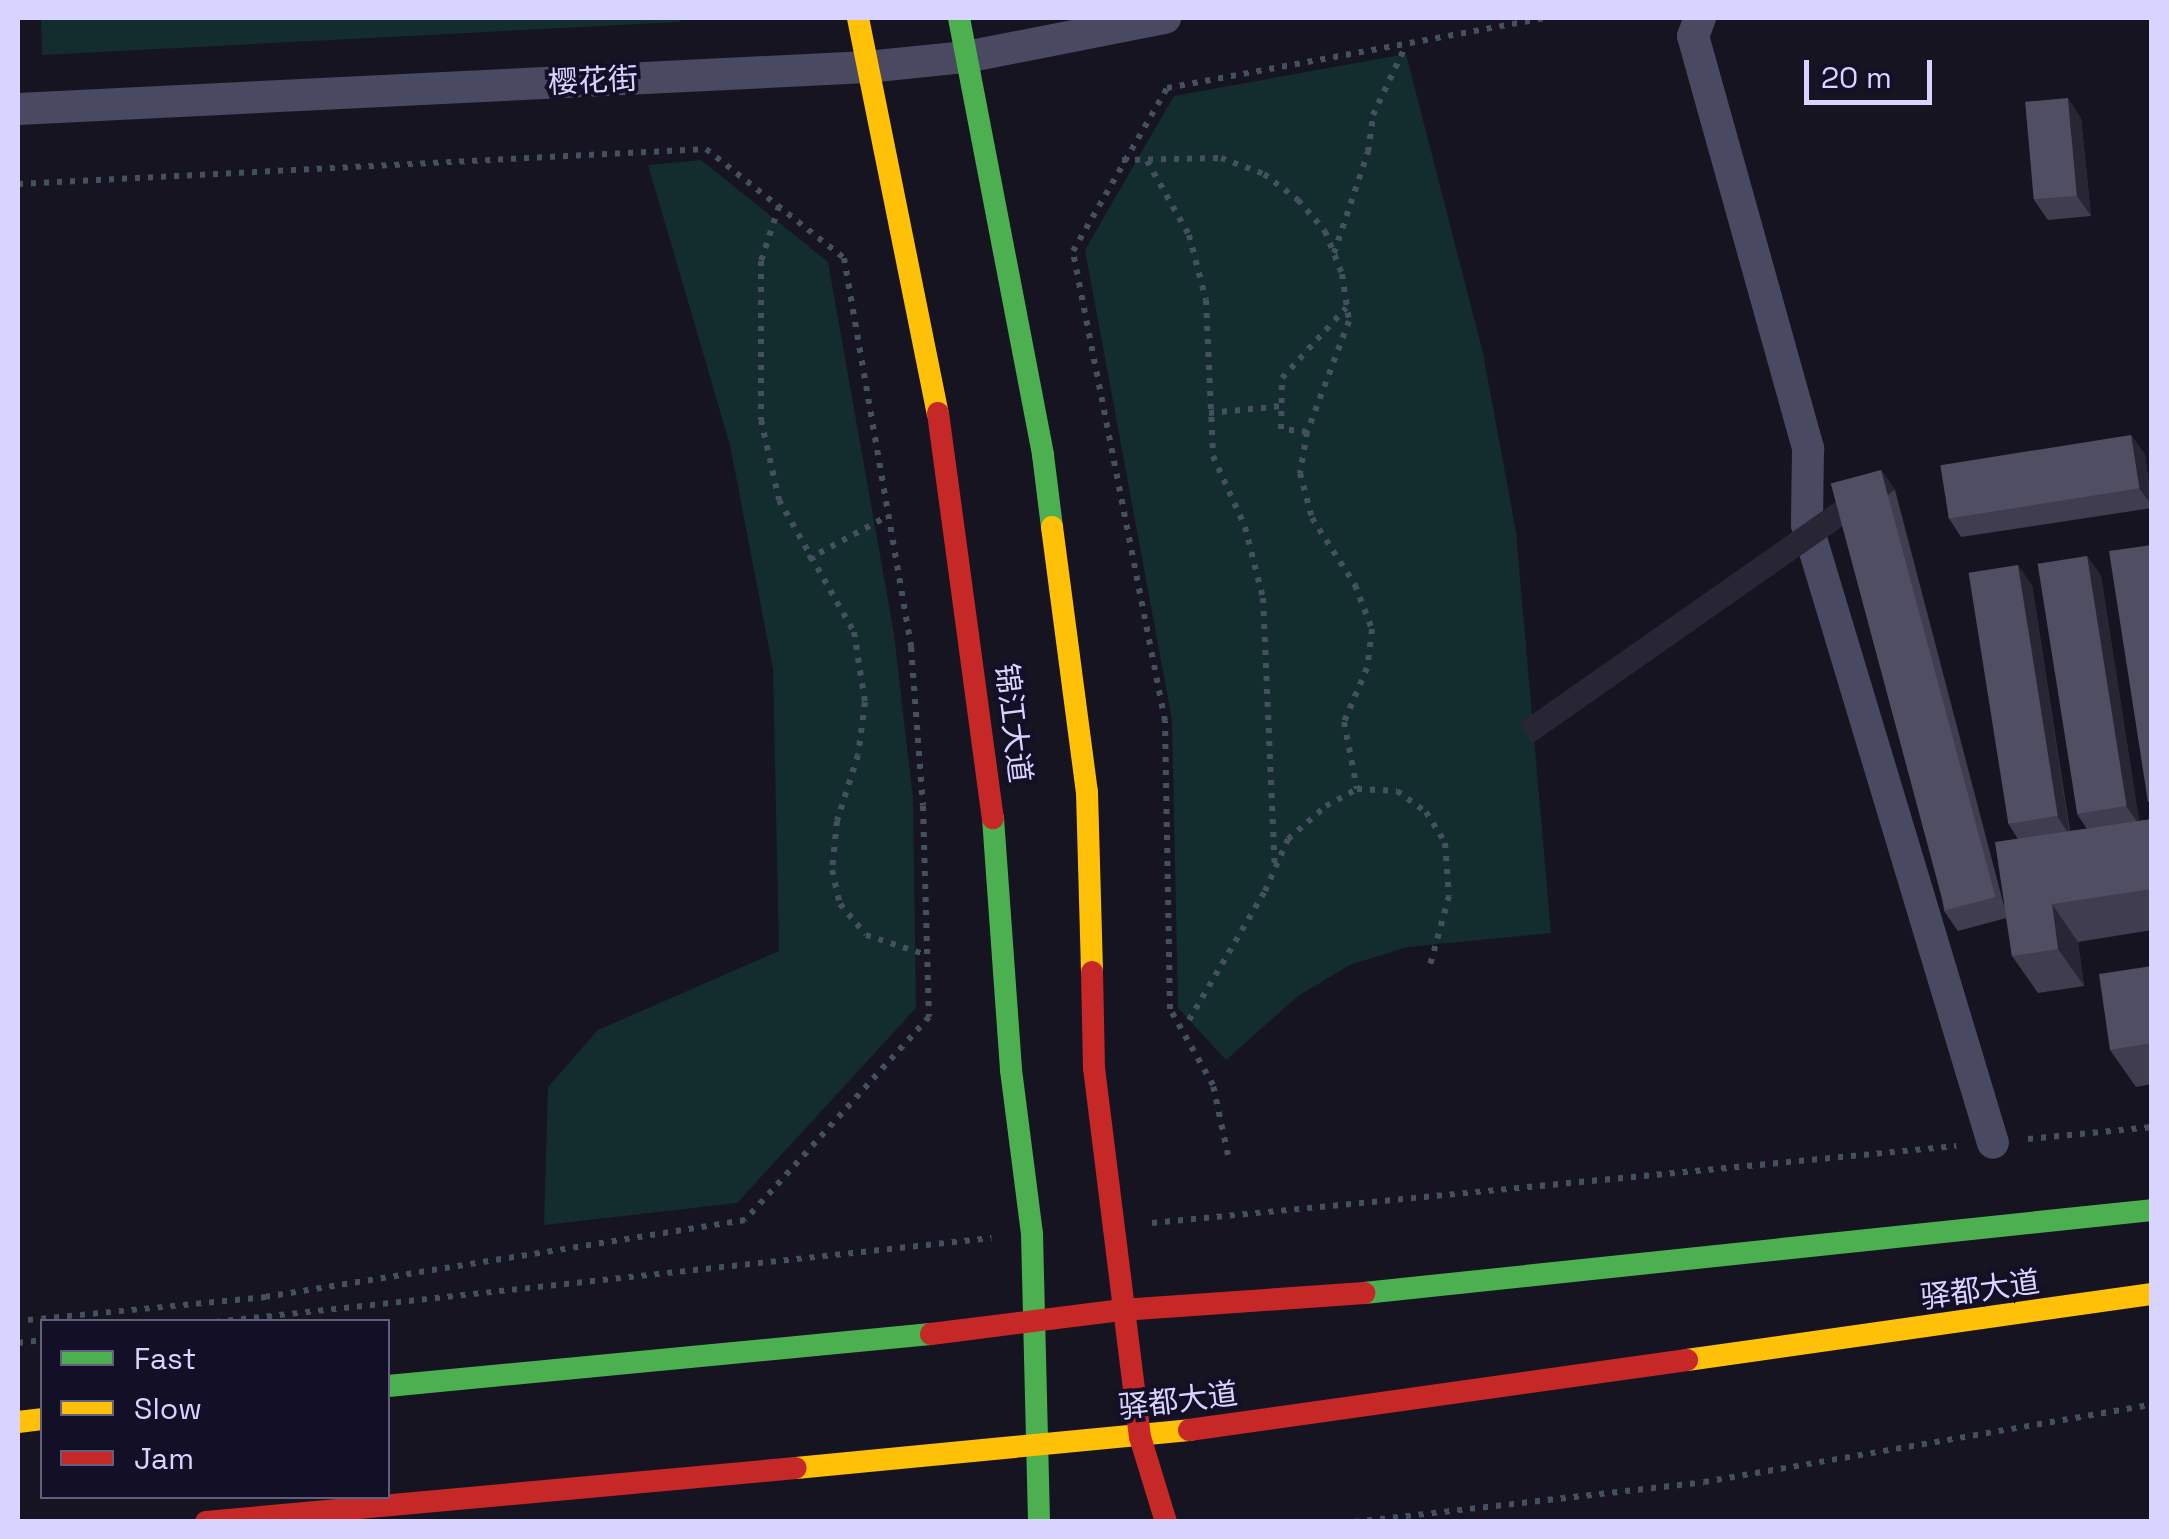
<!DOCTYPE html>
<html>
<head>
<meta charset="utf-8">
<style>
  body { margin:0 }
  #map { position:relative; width:2169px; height:1539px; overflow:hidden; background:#161421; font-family:"Space Grotesk","Noto Sans SC",sans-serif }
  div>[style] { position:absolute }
  .green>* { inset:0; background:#132c2d }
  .path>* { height:6px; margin-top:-3px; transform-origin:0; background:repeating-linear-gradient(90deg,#44505f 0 5px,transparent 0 13px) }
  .street>* { height:32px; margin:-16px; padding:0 16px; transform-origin:16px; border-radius:16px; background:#4a4962 }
  .fast>* { height:22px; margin:-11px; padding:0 11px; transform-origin:11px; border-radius:11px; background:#4caf50 }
  .slow>* { height:22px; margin:-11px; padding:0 11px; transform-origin:11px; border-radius:11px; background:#ffc107 }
  .jam>* { height:22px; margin:-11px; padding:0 11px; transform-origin:11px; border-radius:11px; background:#c62828 }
  .wall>* { inset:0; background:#403d50 }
  .shaded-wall>* { inset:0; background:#282635; transform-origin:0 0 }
  .building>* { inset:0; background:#504e63; transform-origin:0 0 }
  span { translate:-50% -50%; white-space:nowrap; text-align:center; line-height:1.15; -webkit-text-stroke:8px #130f26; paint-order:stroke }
  .street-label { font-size:30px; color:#d9d4ff }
  .frame { position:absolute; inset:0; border:20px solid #d9d4ff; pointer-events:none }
  .legend { position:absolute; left:40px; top:1319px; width:350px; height:180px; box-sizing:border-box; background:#130f26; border:2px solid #625e7d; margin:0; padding:12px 18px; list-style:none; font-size:30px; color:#d9d4ff }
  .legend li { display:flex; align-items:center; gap:20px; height:50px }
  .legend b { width:50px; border:2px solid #625e7d }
  .scale { position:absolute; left:1804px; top:60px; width:128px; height:45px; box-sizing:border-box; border:5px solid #d9d4ff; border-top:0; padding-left:12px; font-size:30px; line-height:35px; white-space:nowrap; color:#d9d4ff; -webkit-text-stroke:8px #130f26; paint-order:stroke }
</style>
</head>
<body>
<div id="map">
  <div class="green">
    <div style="clip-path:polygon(41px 18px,683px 18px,679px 22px,42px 55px)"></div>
    <div style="clip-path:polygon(1406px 54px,1483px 353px,1516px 532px,1551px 933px,1407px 947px,1350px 965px,1298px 996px,1226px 1060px,1178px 1008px,1172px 720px,1085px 250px,1174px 96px)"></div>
    <div style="clip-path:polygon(701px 160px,828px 262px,894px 634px,913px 799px,916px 1008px,737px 1203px,544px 1225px,548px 1087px,598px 1030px,779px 951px,773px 669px,730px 445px,648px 165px)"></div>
  </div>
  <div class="path">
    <div style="left:1122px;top:160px;width:99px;rotate:-1.2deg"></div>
    <div style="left:1221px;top:158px;width:46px;rotate:20.4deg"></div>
    <div style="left:1264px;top:174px;width:43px;rotate:37.4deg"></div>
    <div style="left:1298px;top:200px;width:41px;rotate:48.9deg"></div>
    <div style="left:1325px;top:231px;width:46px;rotate:68.4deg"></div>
    <div style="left:1342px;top:274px;width:48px;rotate:81.5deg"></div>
    <div style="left:1349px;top:321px;width:119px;rotate:110.7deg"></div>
    <div style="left:1307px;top:432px;width:42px;rotate:99.7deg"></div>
    <div style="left:1300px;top:473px;width:47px;rotate:75.1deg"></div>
    <div style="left:1312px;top:518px;width:80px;rotate:57.3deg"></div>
    <div style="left:1355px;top:585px;width:47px;rotate:68.9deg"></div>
    <div style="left:1372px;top:629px;width:39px;rotate:97deg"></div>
    <div style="left:1367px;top:668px;width:59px;rotate:113.1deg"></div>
    <div style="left:1344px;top:722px;width:68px;rotate:79deg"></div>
    <div style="left:1147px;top:161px;width:85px;rotate:60.4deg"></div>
    <div style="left:1189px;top:235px;width:67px;rotate:75.3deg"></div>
    <div style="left:1206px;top:300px;width:156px;rotate:87.4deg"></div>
    <div style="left:1213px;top:456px;width:78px;rotate:65.7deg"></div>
    <div style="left:1245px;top:527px;width:73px;rotate:75.8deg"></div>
    <div style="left:1263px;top:598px;width:270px;rotate:87.5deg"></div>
    <div style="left:18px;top:184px;width:689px;rotate:-2.91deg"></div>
    <div style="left:706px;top:149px;width:176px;rotate:38.3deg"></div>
    <div style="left:844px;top:258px;width:395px;rotate:80.2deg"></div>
    <div style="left:911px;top:647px;width:159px;rotate:85.7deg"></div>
    <div style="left:923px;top:806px;width:211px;rotate:88.4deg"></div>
    <div style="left:929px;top:1017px;width:274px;rotate:132.2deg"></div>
    <div style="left:745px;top:1220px;width:485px;rotate:170.9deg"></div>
    <div style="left:266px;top:1297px;width:249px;rotate:174.5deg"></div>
    <div style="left:779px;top:206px;width:58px;rotate:108.1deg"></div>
    <div style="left:761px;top:261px;width:159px;rotate:90deg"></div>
    <div style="left:761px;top:420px;width:82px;rotate:77.3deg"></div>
    <div style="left:779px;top:500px;width:152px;rotate:60.4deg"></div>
    <div style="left:854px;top:632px;width:71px;rotate:81.1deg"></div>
    <div style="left:865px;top:702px;width:53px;rotate:97.5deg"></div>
    <div style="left:858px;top:755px;width:69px;rotate:107.7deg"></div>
    <div style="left:837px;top:821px;width:49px;rotate:95.8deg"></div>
    <div style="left:832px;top:870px;width:35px;rotate:77deg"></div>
    <div style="left:840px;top:904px;width:40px;rotate:50deg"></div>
    <div style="left:866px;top:935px;width:64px;rotate:18.2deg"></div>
    <div style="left:1334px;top:253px;width:107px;rotate:-71.4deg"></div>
    <div style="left:1368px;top:152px;width:37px;rotate:-82deg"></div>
    <div style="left:1373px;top:115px;width:73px;rotate:-64.8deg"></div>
    <div style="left:1209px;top:413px;width:73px;rotate:-5.5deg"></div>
    <div style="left:1307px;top:432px;width:26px;rotate:-173deg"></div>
    <div style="left:1281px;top:429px;width:51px;rotate:-88.9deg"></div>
    <div style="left:1282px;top:378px;width:95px;rotate:-47.6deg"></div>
    <div style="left:808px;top:559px;width:91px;rotate:-28.3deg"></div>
    <div style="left:1189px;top:1020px;width:150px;rotate:-59.5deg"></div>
    <div style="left:1265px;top:891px;width:57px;rotate:-66.1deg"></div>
    <div style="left:1288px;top:839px;width:50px;rotate:-41deg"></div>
    <div style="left:1326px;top:806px;width:35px;rotate:-29deg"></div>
    <div style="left:1357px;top:789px;width:40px;rotate:2.9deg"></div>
    <div style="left:1397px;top:791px;width:36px;rotate:36deg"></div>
    <div style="left:1426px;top:812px;width:36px;rotate:58deg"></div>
    <div style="left:1445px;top:843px;width:53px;rotate:85.7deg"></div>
    <div style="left:1449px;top:896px;width:76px;rotate:105.3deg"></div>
    <div style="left:2028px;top:1139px;width:125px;rotate:-5.5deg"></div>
    <div style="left:1228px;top:1155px;width:72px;rotate:-102.1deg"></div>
    <div style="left:1213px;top:1085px;width:87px;rotate:-119.5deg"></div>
    <div style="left:1170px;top:1009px;width:288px;rotate:-91deg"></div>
    <div style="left:1165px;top:721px;width:479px;rotate:-101.1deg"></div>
    <div style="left:1073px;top:251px;width:188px;rotate:-60deg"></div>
    <div style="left:1167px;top:88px;width:385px;rotate:-10.5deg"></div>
    <div style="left:1152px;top:1223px;width:808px;rotate:-5.47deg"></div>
    <div style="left:215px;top:1322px;width:781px;rotate:-6.18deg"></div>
    <div style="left:18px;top:1343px;width:24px;rotate:-7deg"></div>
    <div style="left:1354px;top:1522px;width:352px;rotate:-6.5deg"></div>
    <div style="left:1704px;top:1482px;width:455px;rotate:-9.8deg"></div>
  </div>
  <div class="street">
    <div style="left:1700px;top:18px;width:19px;rotate:111deg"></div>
    <div style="left:1693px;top:36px;width:429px;rotate:74.4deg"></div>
    <div style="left:1808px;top:449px;width:76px;rotate:90.8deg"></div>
    <div style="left:1807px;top:525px;width:645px;rotate:73.25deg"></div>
    <div style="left:18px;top:109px;width:850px;rotate:-2.83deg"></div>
    <div style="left:867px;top:67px;width:100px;rotate:-5.8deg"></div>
    <div style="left:966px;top:57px;width:203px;rotate:-11.1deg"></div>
  </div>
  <div class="fast">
    <div style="left:959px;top:18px;width:445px;rotate:79.1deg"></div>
    <div style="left:1043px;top:455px;width:73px;rotate:82.9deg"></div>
    <div style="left:993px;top:818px;width:253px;rotate:85.9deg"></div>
    <div style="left:1011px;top:1070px;width:165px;rotate:82.7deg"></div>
    <div style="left:1032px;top:1234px;width:288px;rotate:88.6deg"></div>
    <div style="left:1364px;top:1293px;width:792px;rotate:-6.01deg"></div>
    <div style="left:388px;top:1386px;width:545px;rotate:-5.47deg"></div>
  </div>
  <div class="slow">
    <div style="left:858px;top:18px;width:403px;rotate:78.6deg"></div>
    <div style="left:1052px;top:527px;width:267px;rotate:82.5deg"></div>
    <div style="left:1087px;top:792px;width:180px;rotate:88.4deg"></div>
    <div style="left:1687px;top:1360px;width:470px;rotate:-8.1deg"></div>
    <div style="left:18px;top:1422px;width:24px;rotate:-7deg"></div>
    <div style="left:796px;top:1468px;width:395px;rotate:-5.5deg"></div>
  </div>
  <div class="jam">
    <div style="left:938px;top:413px;width:409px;rotate:82.3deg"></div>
    <div style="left:1092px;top:972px;width:96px;rotate:88.8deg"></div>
    <div style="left:1094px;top:1068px;width:372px;rotate:82.9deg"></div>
    <div style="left:1140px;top:1437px;width:89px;rotate:73deg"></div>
    <div style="left:931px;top:1334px;width:193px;rotate:-7.2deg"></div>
    <div style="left:1122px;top:1310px;width:243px;rotate:-4deg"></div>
    <div style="left:1189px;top:1430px;width:503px;rotate:-8deg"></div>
    <div style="left:206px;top:1522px;width:592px;rotate:-5.23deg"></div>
  </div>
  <div class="wall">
    <div style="clip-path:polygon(2081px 118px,2091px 216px,2048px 220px,2034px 200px)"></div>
    <div style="clip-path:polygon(2131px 435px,2145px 455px,2152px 508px,1961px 537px,1948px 517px)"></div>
    <div style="clip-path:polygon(1881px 470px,1895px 490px,2004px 906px,2018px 839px,2008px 823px,2032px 585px,2070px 831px,2087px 829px,2077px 814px,2087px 556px,2101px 576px,2139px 821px,2152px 819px,2152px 930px,2078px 942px,2084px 986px,2038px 993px,2012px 956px,2006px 918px,1958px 931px,1944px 911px)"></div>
    <div style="clip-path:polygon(2152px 966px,2152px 1084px,2136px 1087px,2110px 1050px)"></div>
  </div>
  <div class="shaded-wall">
    <div style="clip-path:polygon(2068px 98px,2081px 118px,2091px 216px,2077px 196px)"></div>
    <div style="clip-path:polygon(2131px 435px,2145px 455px,2152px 506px,2139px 488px)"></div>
    <div style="left:1881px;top:470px;width:24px;height:442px;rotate:55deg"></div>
    <div style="clip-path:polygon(2087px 556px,2101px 576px,2140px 826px,2126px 806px)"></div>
    <div style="clip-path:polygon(2018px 565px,2032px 585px,2070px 836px,2057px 816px)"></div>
    <div style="clip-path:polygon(2052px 904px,2078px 942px,2084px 986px,2058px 949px)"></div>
  </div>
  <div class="building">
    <div style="left:2068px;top:98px;width:98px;height:43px;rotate:85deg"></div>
    <div style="left:2131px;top:435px;width:54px;height:193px;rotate:81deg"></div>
    <div style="left:1881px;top:470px;width:442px;height:52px;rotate:75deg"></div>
    <div style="clip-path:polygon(2152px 545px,2152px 801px,2148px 802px,2109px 551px)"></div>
    <div style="left:2087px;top:556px;width:253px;height:50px;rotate:81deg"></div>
    <div style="left:2018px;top:565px;width:254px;height:50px;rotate:81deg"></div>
    <div style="clip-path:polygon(2152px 819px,2152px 889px,2052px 904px,2058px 949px,2012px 956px,1995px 842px)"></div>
    <div style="clip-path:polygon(2152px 966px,2152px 1043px,2110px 1050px,2099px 974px)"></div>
  </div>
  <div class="street-label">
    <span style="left:593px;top:81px;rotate:-3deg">樱花街</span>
    <span style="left:1013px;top:723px;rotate:83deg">锦江大道</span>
    <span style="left:1980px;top:1290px;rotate:-8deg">驿都大道</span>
    <span style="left:1178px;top:1401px;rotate:-7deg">驿都大道</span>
  </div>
  <div class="frame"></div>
  <ul class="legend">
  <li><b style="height:12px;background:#4caf50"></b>Fast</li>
  <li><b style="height:12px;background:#ffc107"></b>Slow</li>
  <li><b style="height:12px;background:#c62828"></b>Jam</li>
  </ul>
  <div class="scale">20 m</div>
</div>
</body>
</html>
